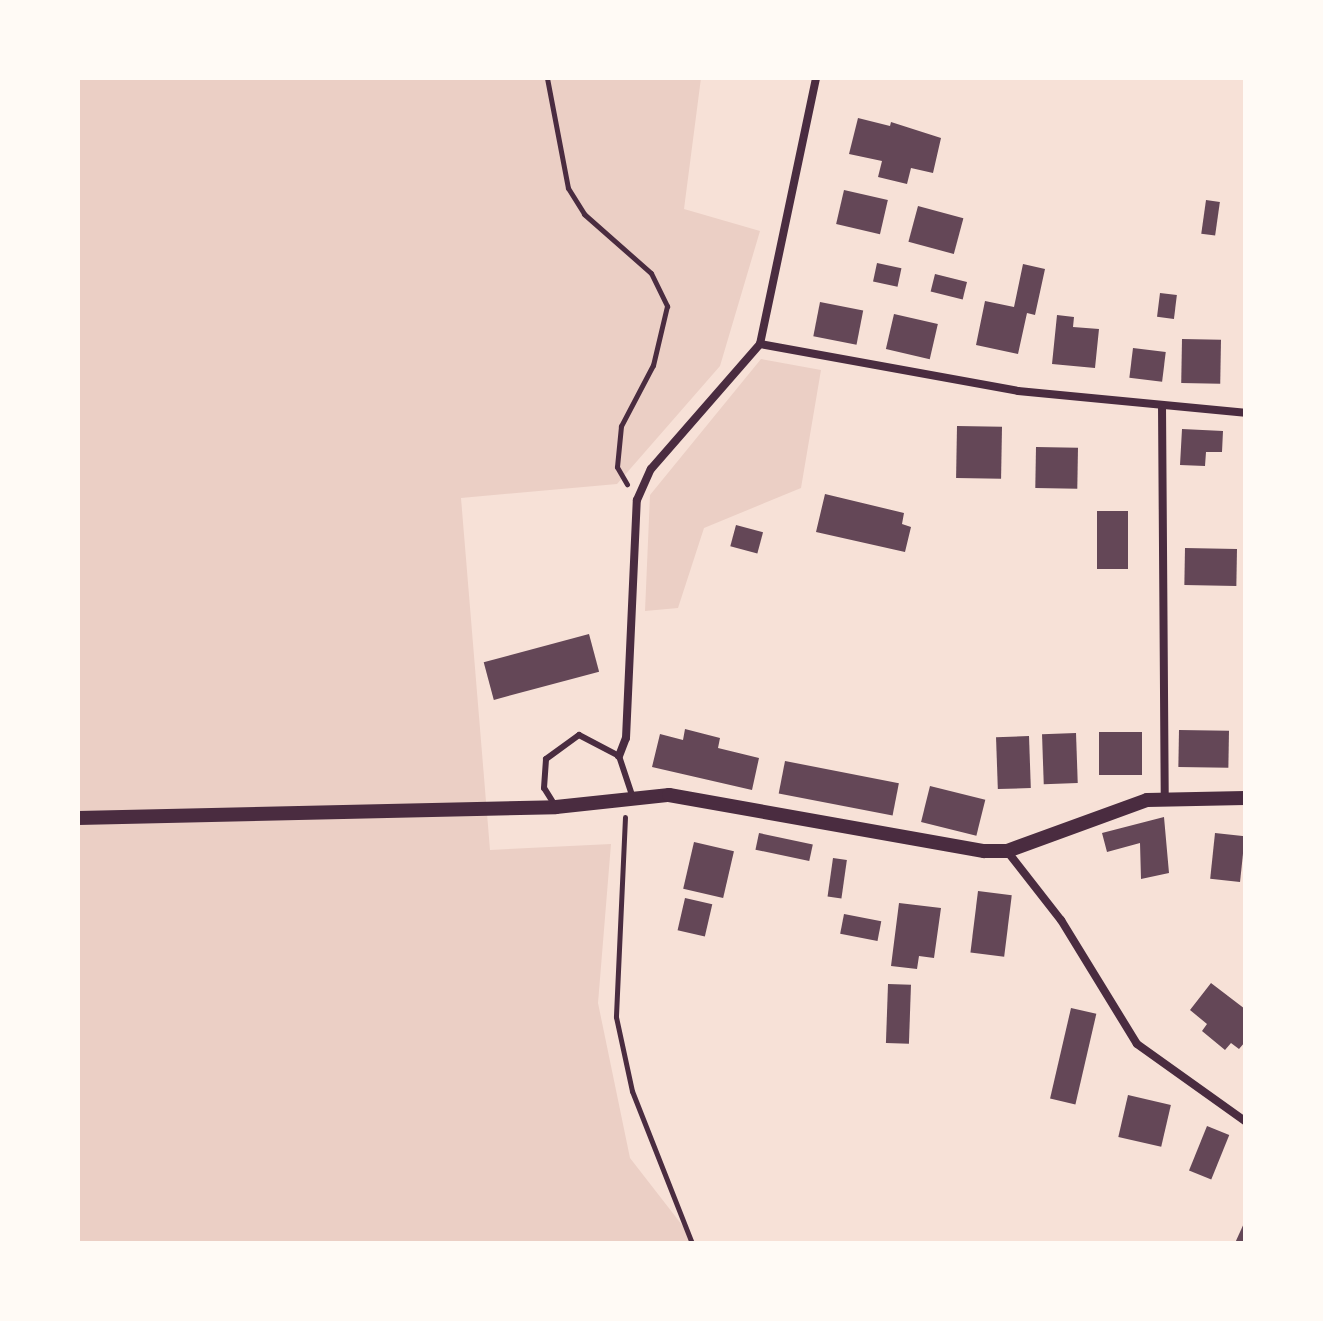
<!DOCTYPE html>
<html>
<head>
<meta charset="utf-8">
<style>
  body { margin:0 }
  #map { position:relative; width:1323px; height:1321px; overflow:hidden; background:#f7e1d7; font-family:Inter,sans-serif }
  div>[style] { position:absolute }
  .green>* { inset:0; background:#ebcfc5 }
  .building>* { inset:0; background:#644757; transform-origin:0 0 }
  .path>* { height:5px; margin:-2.5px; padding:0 2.5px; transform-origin:2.5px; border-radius:2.5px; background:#4a2c40 }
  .service>* { height:6px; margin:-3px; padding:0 3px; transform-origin:3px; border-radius:3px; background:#4a2c40 }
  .minor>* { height:8px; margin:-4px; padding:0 4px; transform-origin:4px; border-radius:4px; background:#4a2c40 }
  .tertiary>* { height:14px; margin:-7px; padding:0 7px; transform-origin:7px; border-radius:7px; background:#4a2c40 }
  span { translate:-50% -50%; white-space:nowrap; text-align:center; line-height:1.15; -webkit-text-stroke:8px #fffaf5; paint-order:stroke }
  .frame { position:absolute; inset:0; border:80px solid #fffaf5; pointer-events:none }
</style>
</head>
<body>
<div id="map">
  <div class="green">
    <div style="clip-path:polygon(78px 78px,701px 78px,684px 209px,760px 231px,720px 366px,617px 484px,461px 498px,490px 850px,611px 844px,598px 1003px,630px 1158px,696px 1243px,78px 1243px)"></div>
    <div style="clip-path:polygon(761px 359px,821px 370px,801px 488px,704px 528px,678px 608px,645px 611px,650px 495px)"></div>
  </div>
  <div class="building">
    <div style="clip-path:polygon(858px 118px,890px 126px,891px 122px,941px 138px,933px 173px,911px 168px,907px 184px,878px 177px,882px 161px,849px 154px)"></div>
    <div style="left:844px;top:190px;width:45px;height:35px;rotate:13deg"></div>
    <div style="left:1206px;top:200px;width:14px;height:34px;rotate:8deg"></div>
    <div style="left:918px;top:206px;width:47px;height:37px;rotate:15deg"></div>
    <div style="left:877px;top:263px;width:25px;height:19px;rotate:12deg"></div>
    <div style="clip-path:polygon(1023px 264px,1045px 269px,1035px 315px,1027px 313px,1018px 354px,976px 345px,985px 301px,1014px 307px)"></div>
    <div style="left:935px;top:274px;width:33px;height:18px;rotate:14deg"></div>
    <div style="left:1160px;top:293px;width:17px;height:24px;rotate:7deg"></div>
    <div style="left:820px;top:302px;width:44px;height:35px;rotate:11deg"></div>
    <div style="left:894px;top:314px;width:45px;height:36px;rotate:13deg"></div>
    <div style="clip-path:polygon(1057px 315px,1074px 317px,1073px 327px,1099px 329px,1095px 368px,1052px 364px)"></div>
    <div style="left:1182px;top:339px;width:39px;height:44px;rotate:1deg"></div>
    <div style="left:1133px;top:348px;width:33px;height:30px;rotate:7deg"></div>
    <div style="left:957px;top:426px;width:45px;height:52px;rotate:1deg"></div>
    <div style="clip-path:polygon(1182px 429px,1223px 431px,1222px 452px,1206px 452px,1205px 466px,1180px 465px)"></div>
    <div style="left:1036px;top:447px;width:42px;height:41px;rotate:1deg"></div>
    <div style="clip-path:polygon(825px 494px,904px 513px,902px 524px,911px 527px,905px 552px,816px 532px)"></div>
    <div style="left:1097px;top:511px;width:31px;height:58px"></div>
    <div style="left:736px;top:525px;width:28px;height:22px;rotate:15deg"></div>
    <div style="left:1185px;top:548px;width:52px;height:37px;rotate:1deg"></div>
    <div style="left:589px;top:634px;width:39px;height:109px;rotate:75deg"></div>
    <div style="clip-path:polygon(685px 729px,720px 738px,718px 748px,759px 758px,752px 790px,652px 767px,660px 734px,683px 740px)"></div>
    <div style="left:1179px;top:730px;width:50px;height:37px;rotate:1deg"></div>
    <div style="left:1099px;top:732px;width:43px;height:43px"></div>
    <div style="left:1076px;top:733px;width:50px;height:34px;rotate:88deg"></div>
    <div style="left:1029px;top:736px;width:52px;height:33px;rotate:88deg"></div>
    <div style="left:785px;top:761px;width:116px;height:33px;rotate:11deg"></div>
    <div style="left:930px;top:786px;width:57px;height:37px;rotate:14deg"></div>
    <div style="clip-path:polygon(1164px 817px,1169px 873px,1141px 879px,1140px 843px,1107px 852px,1102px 833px)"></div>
    <div style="left:759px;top:833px;width:55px;height:17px;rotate:12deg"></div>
    <div style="left:1215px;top:833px;width:30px;height:46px;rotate:6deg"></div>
    <div style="left:694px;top:842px;width:41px;height:48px;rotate:13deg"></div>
    <div style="left:833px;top:858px;width:14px;height:39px;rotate:8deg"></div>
    <div style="left:978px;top:891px;width:34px;height:62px;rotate:7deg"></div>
    <div style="left:685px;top:898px;width:28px;height:33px;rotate:13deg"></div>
    <div style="clip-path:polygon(899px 903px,941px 908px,934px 958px,919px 956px,917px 969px,891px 966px)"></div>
    <div style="left:844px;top:914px;width:38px;height:20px;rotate:11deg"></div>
    <div style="clip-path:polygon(1211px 983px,1245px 1009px,1245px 1042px,1239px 1049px,1231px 1043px,1225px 1050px,1202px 1031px,1207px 1024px,1190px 1010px)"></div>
    <div style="left:888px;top:984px;width:23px;height:59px;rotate:2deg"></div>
    <div style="left:1071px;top:1008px;width:26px;height:93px;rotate:13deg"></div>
    <div style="left:1128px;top:1095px;width:44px;height:43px;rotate:13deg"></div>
    <div style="left:1207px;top:1126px;width:24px;height:48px;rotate:22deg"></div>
    <div style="clip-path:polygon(1245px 1221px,1245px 1243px,1235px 1243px)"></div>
  </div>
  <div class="path">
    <div style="left:547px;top:78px;width:112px;rotate:79.2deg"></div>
    <div style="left:568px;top:188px;width:31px;rotate:58deg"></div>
    <div style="left:584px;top:214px;width:89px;rotate:41.4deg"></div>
    <div style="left:651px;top:273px;width:37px;rotate:64deg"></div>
    <div style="left:667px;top:306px;width:61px;rotate:103.3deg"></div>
    <div style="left:653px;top:365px;width:69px;rotate:117.7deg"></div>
    <div style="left:621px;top:426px;width:41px;rotate:95.6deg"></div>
    <div style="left:617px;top:467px;width:20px;rotate:60deg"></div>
    <div style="left:625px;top:817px;width:200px;rotate:92.6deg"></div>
    <div style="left:616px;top:1017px;width:76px;rotate:77.8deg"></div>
    <div style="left:632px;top:1091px;width:163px;rotate:68.5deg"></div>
  </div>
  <div class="service">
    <div style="left:556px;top:807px;width:22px;rotate:-122deg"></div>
    <div style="left:544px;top:788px;width:29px;rotate:-86deg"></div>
    <div style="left:546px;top:759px;width:41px;rotate:-36deg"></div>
    <div style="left:579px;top:735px;width:45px;rotate:27.7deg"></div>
    <div style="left:619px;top:756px;width:44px;rotate:71.6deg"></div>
  </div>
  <div class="minor">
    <div style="left:760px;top:344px;width:272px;rotate:-78.1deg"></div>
    <div style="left:1162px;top:405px;width:393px;rotate:89.6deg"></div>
    <div style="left:619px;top:756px;width:19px;rotate:-69deg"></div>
    <div style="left:626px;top:738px;width:238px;rotate:-87.4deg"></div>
    <div style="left:637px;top:500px;width:34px;rotate:-66deg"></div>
    <div style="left:651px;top:469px;width:166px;rotate:-48.9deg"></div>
    <div style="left:760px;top:344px;width:262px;rotate:10.3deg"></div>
    <div style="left:1018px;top:391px;width:228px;rotate:5.5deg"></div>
    <div style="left:1007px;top:851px;width:88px;rotate:52deg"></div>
    <div style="left:1061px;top:920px;width:145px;rotate:58.5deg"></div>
    <div style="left:1137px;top:1044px;width:133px;rotate:35.5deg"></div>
  </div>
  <div class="tertiary">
    <div style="left:78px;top:818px;width:478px;rotate:-1.3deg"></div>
    <div style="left:556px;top:807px;width:114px;rotate:-6.1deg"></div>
    <div style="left:669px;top:795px;width:320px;rotate:10.1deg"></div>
    <div style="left:984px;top:851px;width:23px"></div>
    <div style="left:1007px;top:851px;width:149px;rotate:-20deg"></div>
    <div style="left:1147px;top:800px;width:98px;rotate:-1.2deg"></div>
  </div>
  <div class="frame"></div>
</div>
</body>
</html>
